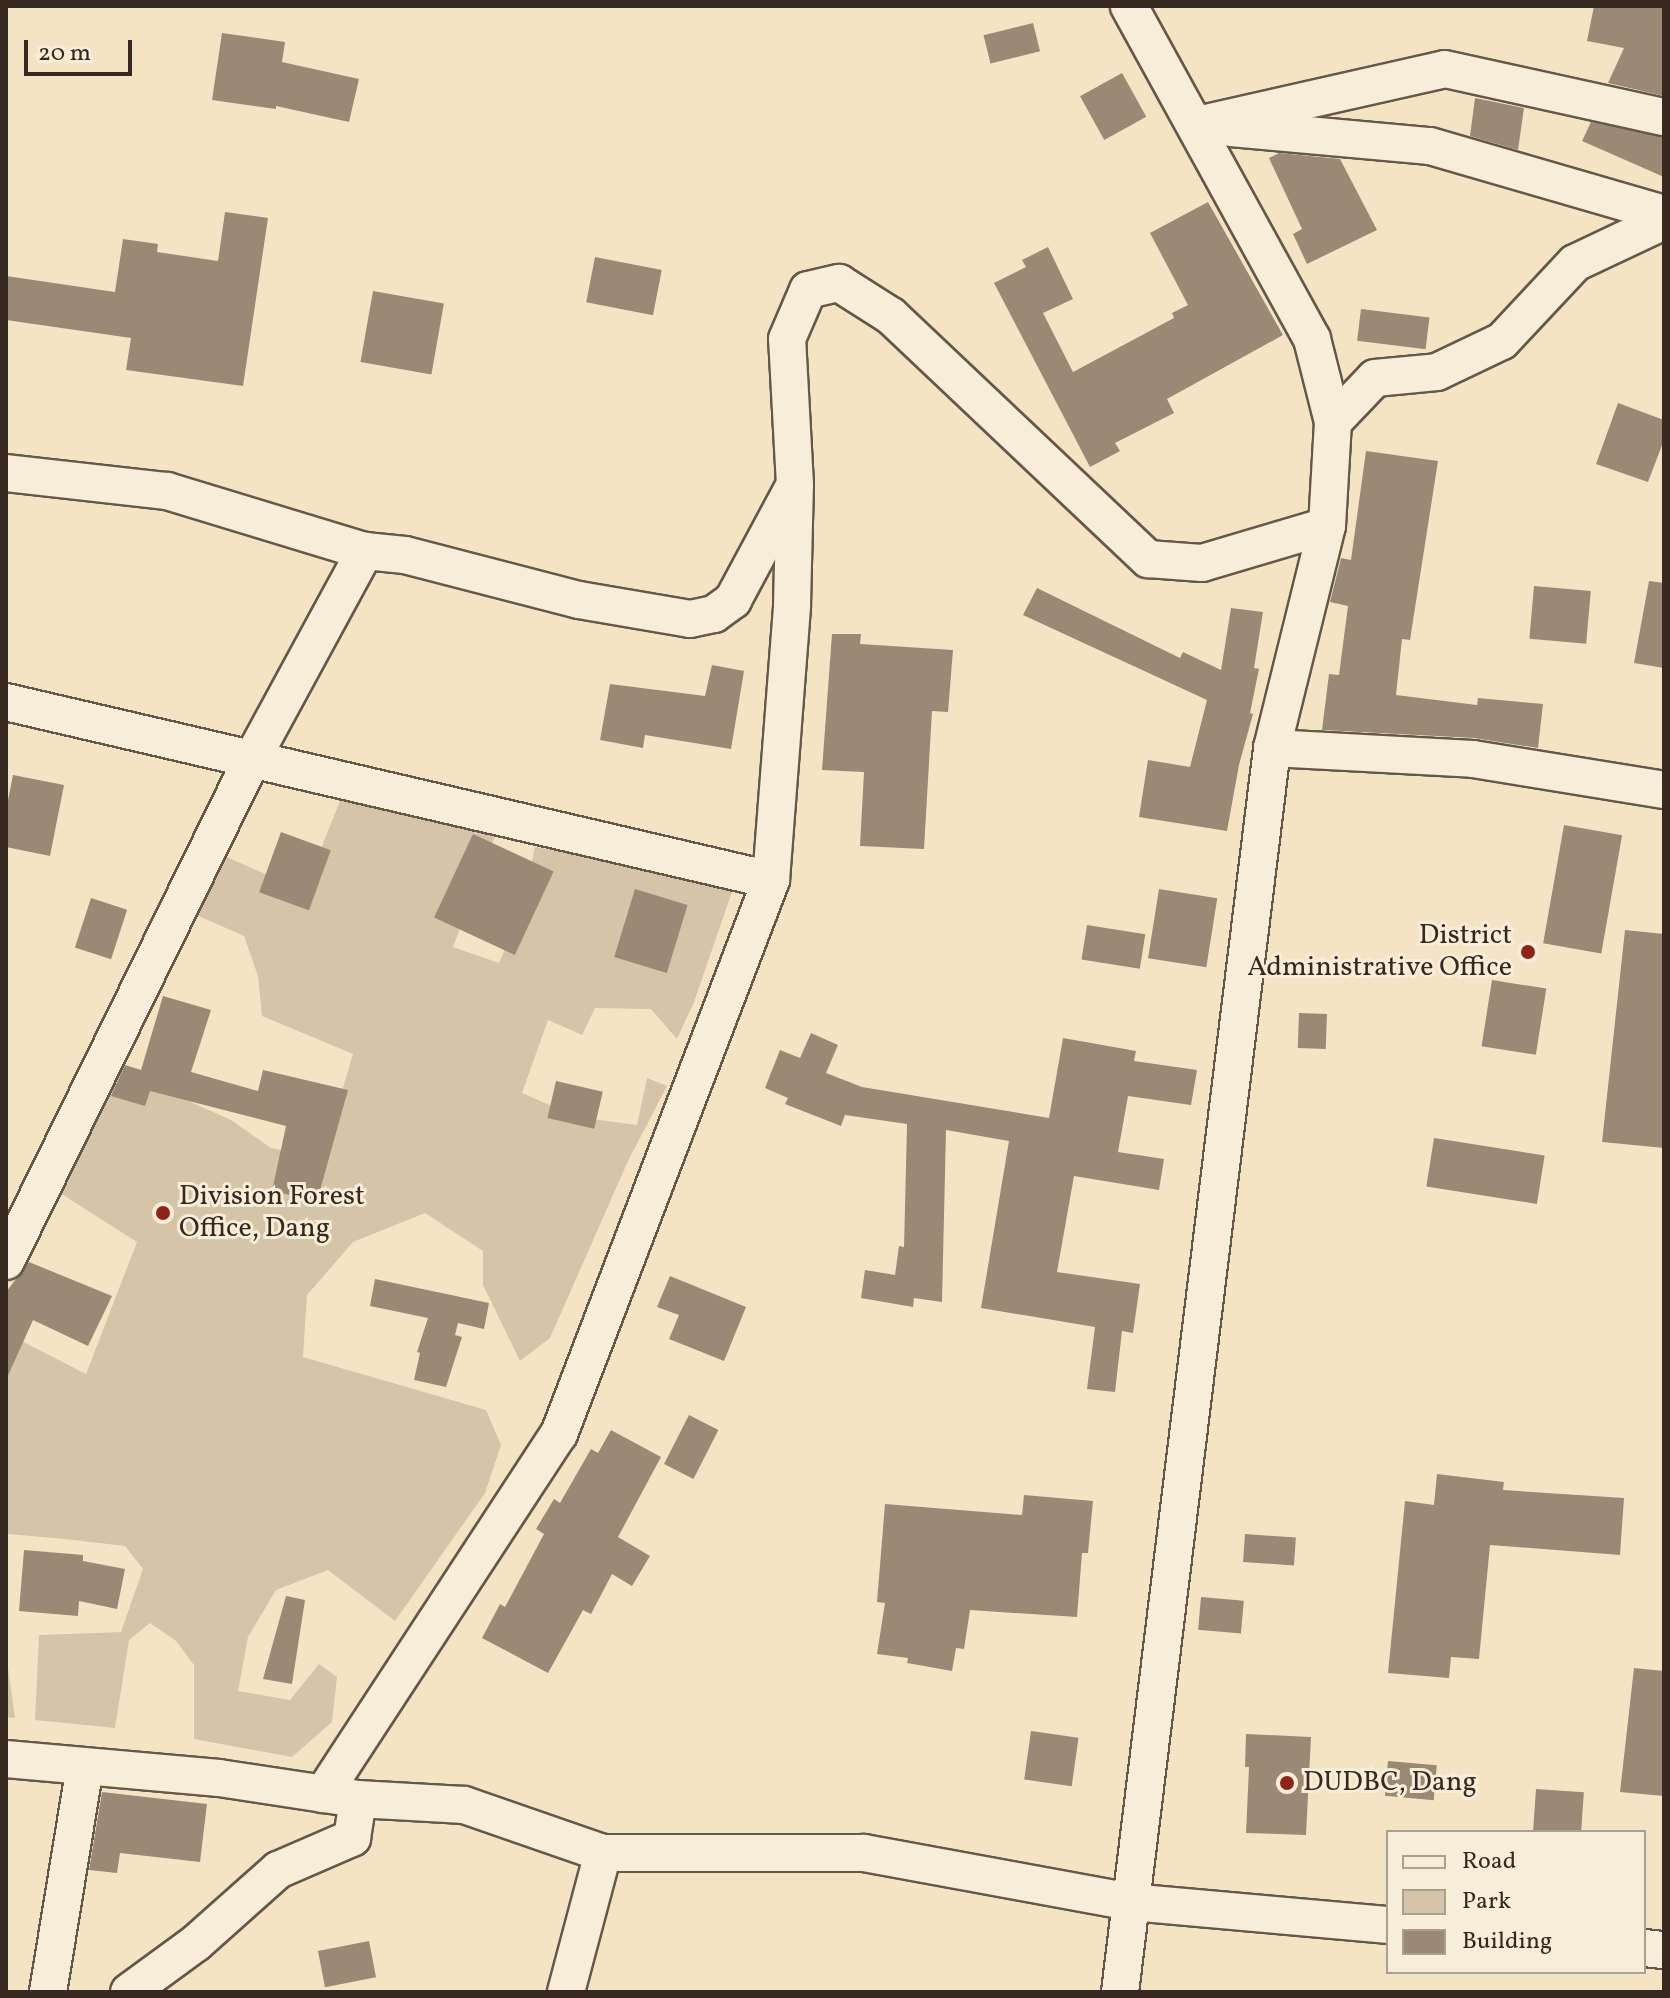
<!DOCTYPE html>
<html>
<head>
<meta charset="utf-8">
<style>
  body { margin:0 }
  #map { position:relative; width:1670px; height:1998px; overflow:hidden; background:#f5e4c4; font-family:Vollkorn,serif }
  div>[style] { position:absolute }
  .green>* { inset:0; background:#d5c4a8 }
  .building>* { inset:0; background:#9a8a75; transform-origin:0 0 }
  .roads { filter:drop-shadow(2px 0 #665849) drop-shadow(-2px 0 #665849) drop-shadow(0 2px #665849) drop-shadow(0 -2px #665849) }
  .street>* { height:36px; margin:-18px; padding:0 18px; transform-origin:18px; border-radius:18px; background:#f8edd9 }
  .dots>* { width:22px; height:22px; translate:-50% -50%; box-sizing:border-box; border:4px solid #f8edd9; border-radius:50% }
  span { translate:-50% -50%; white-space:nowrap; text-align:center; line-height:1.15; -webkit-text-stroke:6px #f8edd9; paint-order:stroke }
  .poi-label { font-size:28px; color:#372920 }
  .right { translate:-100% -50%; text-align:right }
  .left { translate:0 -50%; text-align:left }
  .frame { position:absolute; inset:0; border:8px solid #372920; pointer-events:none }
  .legend { position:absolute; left:1386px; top:1830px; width:260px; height:144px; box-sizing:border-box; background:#f8edd9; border:2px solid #ab9f8f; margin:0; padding:10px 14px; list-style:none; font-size:24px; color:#372920 }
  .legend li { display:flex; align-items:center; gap:16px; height:40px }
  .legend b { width:40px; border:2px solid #ab9f8f }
  .scale { position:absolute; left:24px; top:40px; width:108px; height:36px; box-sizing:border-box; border:4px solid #372920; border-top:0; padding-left:10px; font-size:24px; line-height:28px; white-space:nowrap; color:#372920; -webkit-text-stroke:6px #f8edd9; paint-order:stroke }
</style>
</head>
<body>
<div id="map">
  <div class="green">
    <div style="clip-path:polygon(342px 796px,495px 836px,453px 947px,499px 963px,522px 909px,535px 847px,662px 869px,732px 892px,694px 1002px,677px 1039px,651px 1009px,595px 1008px,582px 1035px,548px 1020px,522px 1093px,577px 1117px,637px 1125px,647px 1078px,667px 1086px,628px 1161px,550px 1338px,520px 1361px,483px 1285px,483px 1251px,425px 1213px,353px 1242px,307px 1295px,303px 1357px,486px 1410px,501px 1445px,485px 1493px,395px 1621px,328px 1570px,276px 1590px,248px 1637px,238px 1691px,290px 1700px,319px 1664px,337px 1677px,332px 1722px,292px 1757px,194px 1739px,194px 1665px,176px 1641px,150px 1623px,129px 1640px,115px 1728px,35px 1720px,39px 1635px,121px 1632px,143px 1569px,125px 1546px,65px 1539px,8px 1534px,6px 1557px,6px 1333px,86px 1374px,137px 1242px,49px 1186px,112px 1067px,231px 1120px,271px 1148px,322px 1158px,353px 1054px,262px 1016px,258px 976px,244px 936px,183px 909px,222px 855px,304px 891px)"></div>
    <div style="clip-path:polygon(6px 1654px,15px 1718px,6px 1717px)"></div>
  </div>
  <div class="building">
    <div style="clip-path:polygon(1594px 6px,1664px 6px,1664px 96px,1608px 83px,1624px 48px,1587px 41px)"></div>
    <div style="left:1033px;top:23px;width:29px;height:51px;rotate:76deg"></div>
    <div style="clip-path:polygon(222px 33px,285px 42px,282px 62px,359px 79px,349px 122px,276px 106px,276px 109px,212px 100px)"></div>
    <div style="left:1122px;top:73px;width:50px;height:48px;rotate:61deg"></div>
    <div style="clip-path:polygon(1475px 98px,1524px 108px,1518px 150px,1470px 136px)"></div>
    <div style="clip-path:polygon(1591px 122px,1664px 137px,1664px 177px,1582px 141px)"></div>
    <div style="clip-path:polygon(1279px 153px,1340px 159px,1377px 230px,1307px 264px,1293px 234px,1302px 229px,1269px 158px)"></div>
    <div style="clip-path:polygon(1208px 202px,1283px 335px,1167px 399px,1174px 413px,1115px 443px,1120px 451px,1090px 467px,994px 283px,1026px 267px,1022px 260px,1048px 247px,1073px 299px,1043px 313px,1073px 372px,1174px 318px,1172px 313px,1188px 305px,1150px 233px)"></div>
    <div style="clip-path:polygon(225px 212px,268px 218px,243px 386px,126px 370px,131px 338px,6px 320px,6px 276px,115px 292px,123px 239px,158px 244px,157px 252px,218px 261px)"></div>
    <div style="left:595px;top:257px;width:68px;height:46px;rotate:11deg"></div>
    <div style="left:373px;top:291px;width:72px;height:72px;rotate:10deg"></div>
    <div style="left:1361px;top:309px;width:69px;height:32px;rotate:7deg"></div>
    <div style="clip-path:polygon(1618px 403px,1664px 420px,1664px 440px,1648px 482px,1596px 464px)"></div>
    <div style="clip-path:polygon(1366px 451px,1438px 461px,1410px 640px,1402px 639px,1396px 695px,1477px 705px,1478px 698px,1543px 704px,1538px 748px,1474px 738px,1322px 730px,1329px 674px,1339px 675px,1348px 606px,1330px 602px,1341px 558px,1351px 560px)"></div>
    <div style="clip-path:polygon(1649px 581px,1664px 583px,1664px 668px,1634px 663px)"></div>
    <div style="left:1534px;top:586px;width:57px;height:53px;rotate:5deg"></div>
    <div style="clip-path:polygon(1037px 588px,1180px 658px,1183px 652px,1221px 670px,1231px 608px,1263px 612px,1254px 668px,1259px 669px,1250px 713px,1253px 714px,1239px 765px,1227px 831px,1139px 817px,1148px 760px,1190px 767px,1207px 700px,1023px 615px)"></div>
    <div style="clip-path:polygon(832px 634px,861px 634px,860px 644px,953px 650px,948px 712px,932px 711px,924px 849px,860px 846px,864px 772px,822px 770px)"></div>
    <div style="clip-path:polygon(712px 665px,744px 671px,731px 749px,645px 735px,643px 748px,600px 740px,610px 684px,705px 696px)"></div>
    <div style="clip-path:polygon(13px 775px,64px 785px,50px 856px,6px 847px,6px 810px)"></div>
    <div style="left:1564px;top:825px;width:59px;height:120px;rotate:10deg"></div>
    <div style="left:281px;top:832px;width:53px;height:64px;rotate:20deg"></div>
    <div style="left:473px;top:834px;width:89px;height:92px;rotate:25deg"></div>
    <div style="left:635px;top:889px;width:55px;height:71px;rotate:17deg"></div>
    <div style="left:1159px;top:889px;width:59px;height:70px;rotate:9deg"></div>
    <div style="left:91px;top:898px;width:38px;height:52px;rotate:18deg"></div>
    <div style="left:1087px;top:925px;width:59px;height:35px;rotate:9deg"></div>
    <div style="clip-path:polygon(1625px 930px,1664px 934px,1664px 1148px,1602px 1142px)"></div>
    <div style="left:1492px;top:980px;width:55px;height:67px;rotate:9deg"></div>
    <div style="clip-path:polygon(163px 996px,211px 1010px,191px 1072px,258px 1091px,263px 1070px,348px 1090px,317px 1201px,272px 1191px,286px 1126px,150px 1091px,145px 1106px,111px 1096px,125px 1065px,141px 1070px)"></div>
    <div style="left:1299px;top:1013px;width:28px;height:35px;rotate:2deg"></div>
    <div style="clip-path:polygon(811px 1033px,838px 1045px,826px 1073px,862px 1087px,1049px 1118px,1063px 1038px,1136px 1051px,1134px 1061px,1197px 1070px,1191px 1105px,1128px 1096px,1118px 1152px,1164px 1159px,1159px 1190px,1074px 1176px,1057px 1272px,1140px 1284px,1133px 1333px,1122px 1331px,1115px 1392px,1087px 1389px,1095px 1327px,981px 1308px,1009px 1141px,946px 1130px,942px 1302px,914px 1298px,913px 1307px,861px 1298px,865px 1270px,895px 1275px,899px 1246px,904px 1247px,907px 1124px,845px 1115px,841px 1126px,785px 1104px,788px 1098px,765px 1088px,780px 1050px,800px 1058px)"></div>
    <div style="left:556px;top:1081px;width:48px;height:38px;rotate:13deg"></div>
    <div style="left:1434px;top:1138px;width:112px;height:49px;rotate:9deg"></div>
    <div style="clip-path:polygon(29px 1262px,112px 1296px,88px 1346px,33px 1320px,6px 1380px,6px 1292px)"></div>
    <div style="clip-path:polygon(670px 1276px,746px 1307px,724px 1361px,669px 1339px,679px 1315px,657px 1307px)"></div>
    <div style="clip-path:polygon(375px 1279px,489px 1303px,484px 1329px,458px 1323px,455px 1335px,462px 1337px,446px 1387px,414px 1380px,420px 1353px,417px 1352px,428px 1318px,370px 1306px)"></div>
    <div style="left:689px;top:1415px;width:33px;height:55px;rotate:27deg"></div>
    <div style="clip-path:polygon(611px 1430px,661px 1457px,618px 1537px,650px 1556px,632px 1586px,612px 1574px,591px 1614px,583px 1610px,548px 1673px,482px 1638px,500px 1604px,505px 1607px,544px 1534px,536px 1529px,554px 1499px,560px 1503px,591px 1449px,598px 1453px)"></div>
    <div style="clip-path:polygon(1437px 1474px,1504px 1482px,1503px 1490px,1624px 1498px,1620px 1555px,1490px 1545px,1479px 1659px,1451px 1657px,1449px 1678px,1388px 1673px,1405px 1501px,1434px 1505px)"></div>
    <div style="clip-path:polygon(1024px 1495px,1093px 1501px,1088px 1553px,1082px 1553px,1077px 1617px,970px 1610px,964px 1649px,956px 1648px,952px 1671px,907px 1663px,908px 1658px,877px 1654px,885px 1603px,877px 1602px,885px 1504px,1022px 1515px)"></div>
    <div style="left:1245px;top:1534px;width:51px;height:28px;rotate:4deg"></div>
    <div style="clip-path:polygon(24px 1550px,83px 1555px,83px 1561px,125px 1569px,117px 1609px,79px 1601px,78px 1616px,19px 1611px)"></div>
    <div style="clip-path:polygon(286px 1596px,305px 1600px,292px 1684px,263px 1679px)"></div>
    <div style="left:1201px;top:1597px;width:43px;height:33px;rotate:5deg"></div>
    <div style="clip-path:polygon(1634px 1668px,1664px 1671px,1664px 1796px,1620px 1792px)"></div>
    <div style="left:1031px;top:1731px;width:48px;height:49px;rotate:8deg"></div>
    <div style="clip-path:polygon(1246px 1734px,1311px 1737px,1306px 1835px,1246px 1833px,1249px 1767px,1245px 1767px)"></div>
    <div style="left:1388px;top:1761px;width:49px;height:35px;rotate:5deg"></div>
    <div style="left:1536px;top:1789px;width:48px;height:43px;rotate:4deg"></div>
    <div style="clip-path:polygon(102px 1792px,207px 1804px,200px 1862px,120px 1853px,117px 1873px,89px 1870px)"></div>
    <div style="left:369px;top:1941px;width:37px;height:52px;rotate:79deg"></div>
  </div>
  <div class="roads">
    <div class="street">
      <div style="left:1197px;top:125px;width:254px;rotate:-12.7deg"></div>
      <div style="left:1445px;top:69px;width:224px;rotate:12.4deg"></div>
      <div style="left:1231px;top:128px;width:200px;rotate:5.2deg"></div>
      <div style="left:1430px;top:146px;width:244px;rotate:16.2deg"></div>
      <div style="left:1333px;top:422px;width:61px;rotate:-46.3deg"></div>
      <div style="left:1375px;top:378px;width:62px;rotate:-5.5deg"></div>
      <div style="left:1437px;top:372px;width:72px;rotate:-25.5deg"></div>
      <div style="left:1502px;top:341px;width:107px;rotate:-46.9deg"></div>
      <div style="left:1575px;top:263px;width:98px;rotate:-25.3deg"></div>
      <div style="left:6px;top:473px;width:162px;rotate:6.4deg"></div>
      <div style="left:167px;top:491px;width:207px;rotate:16.9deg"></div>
      <div style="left:6px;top:702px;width:785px;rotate:13.1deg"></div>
      <div style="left:1272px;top:748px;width:201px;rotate:3.1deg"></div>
      <div style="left:1473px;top:759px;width:193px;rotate:9.2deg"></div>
      <div style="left:6px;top:1261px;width:559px;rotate:-63.89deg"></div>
      <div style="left:252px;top:759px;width:237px;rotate:-61.5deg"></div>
      <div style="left:365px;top:551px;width:40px;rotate:5.7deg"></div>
      <div style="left:405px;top:555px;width:180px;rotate:14.5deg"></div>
      <div style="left:579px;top:600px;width:113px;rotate:9.7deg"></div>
      <div style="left:690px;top:619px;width:25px;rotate:-12deg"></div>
      <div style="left:714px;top:614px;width:24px;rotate:-36deg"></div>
      <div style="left:733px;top:600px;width:125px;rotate:-61.8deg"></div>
      <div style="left:6px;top:1759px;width:214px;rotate:5.1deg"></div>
      <div style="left:219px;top:1778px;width:141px;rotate:8.6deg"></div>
      <div style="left:358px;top:1799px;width:106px;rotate:3.2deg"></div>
      <div style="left:464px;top:1805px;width:147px;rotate:19.1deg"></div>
      <div style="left:603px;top:1853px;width:261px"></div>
      <div style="left:864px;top:1853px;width:270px;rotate:10.4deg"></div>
      <div style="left:1130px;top:1902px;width:259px;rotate:5.1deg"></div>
      <div style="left:323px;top:1794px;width:430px;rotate:-56.8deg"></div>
      <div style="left:559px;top:1434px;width:593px;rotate:-69.06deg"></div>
      <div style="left:771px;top:880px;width:276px;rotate:-85.6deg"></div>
      <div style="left:792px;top:605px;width:120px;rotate:-88.6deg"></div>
      <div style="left:795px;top:485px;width:146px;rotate:-93.1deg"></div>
      <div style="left:787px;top:339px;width:53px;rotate:-66.8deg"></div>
      <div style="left:808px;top:290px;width:32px;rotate:-13deg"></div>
      <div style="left:839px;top:283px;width:62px;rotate:32.4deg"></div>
      <div style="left:891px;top:316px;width:354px;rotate:43.4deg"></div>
      <div style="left:1148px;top:559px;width:54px;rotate:4.2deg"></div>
      <div style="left:1202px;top:563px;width:130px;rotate:-16.5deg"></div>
      <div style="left:1644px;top:1948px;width:20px;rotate:6deg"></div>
      <div style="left:48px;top:1992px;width:228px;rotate:-80.7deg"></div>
      <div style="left:129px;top:1992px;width:83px;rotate:-36.2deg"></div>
      <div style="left:196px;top:1943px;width:110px;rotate:-41.7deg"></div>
      <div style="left:278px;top:1870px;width:81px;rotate:-23.4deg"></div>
      <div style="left:352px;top:1838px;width:39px;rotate:-81deg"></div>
      <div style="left:566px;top:1992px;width:144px;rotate:-75.1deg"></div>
      <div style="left:1120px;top:1992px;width:1253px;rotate:-83.03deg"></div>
      <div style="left:1272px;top:748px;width:229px;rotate:-76.1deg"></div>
      <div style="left:1327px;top:526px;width:104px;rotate:-86.7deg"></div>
      <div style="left:1333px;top:422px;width:86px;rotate:-104.2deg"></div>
      <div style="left:1312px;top:339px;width:380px;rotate:-118.8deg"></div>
    </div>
  </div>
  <div class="dots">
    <div style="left:1528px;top:952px;background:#8f2418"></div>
    <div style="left:163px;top:1213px;background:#8f2418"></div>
    <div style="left:1287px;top:1783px;background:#8f2418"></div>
  </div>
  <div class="poi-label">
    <span class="right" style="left:1512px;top:952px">District<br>Administrative Office</span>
    <span class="left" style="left:179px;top:1213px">Division Forest<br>Office, Dang</span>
    <span class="left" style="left:1303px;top:1783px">DUDBC, Dang</span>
  </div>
  <div class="frame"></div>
  <ul class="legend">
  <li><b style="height:10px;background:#f8edd9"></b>Road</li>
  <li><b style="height:22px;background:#d5c4a8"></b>Park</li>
  <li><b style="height:22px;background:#9a8a75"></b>Building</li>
  </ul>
  <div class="scale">20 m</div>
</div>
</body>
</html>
